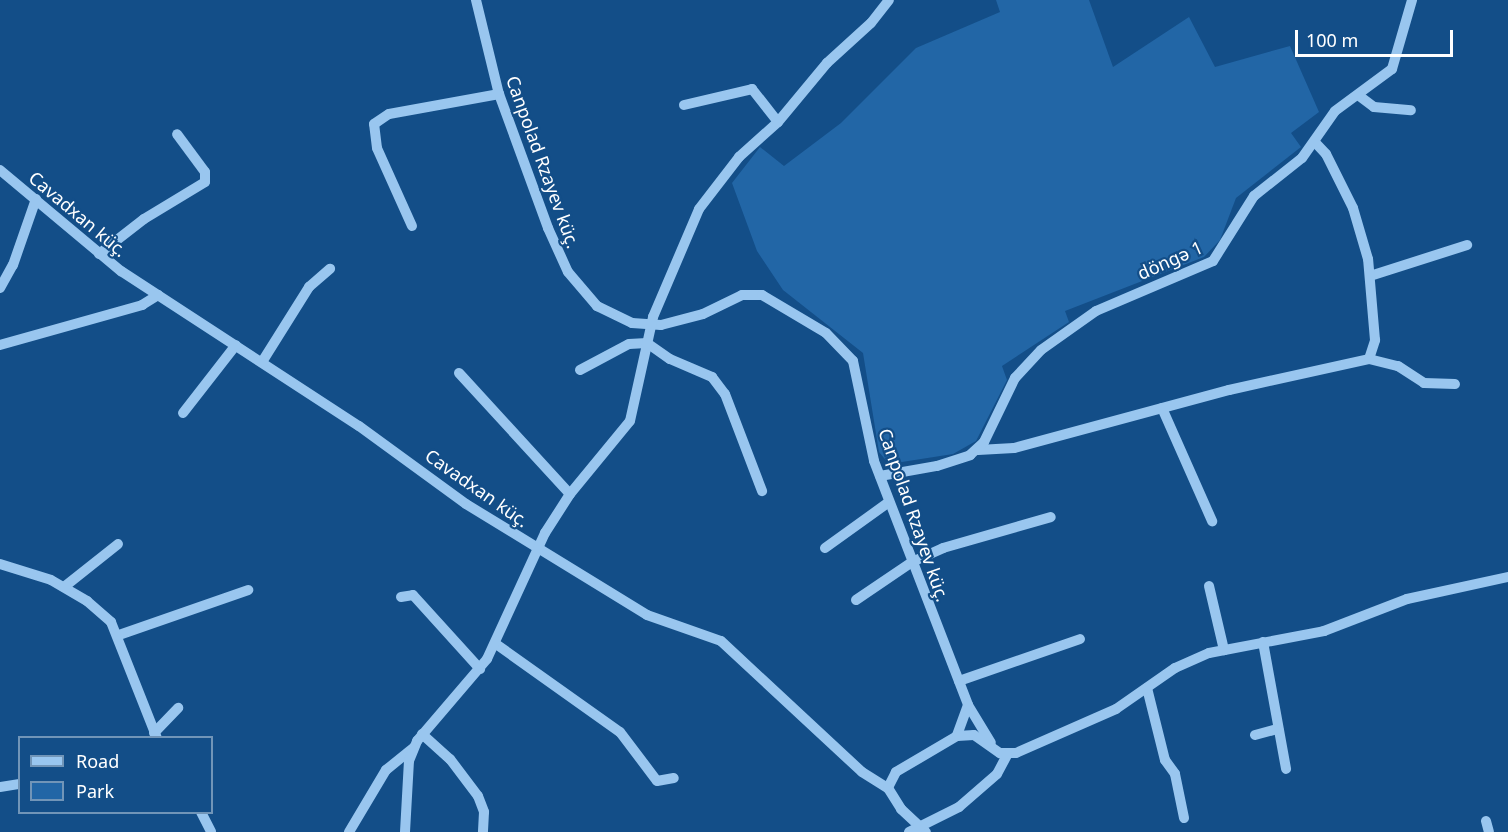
<!DOCTYPE html>
<html>
<head>
<meta charset="utf-8">
<style>
  body { margin:0 }
  #map { position:relative; width:1508px; height:832px; overflow:hidden; background:#134e88; font-family:"Noto Sans",sans-serif }
  div>[style] { position:absolute }
  .green>* { inset:0; background:#2266a6 }
  .minor>* { height:10px; margin:-5px; padding:0 5px; transform-origin:5px; border-radius:5px; background:#99c6ef }
  span { translate:-50% -50%; white-space:nowrap; text-align:center; line-height:1.15; -webkit-text-stroke:4.5px #134e88; paint-order:stroke }
  .street-label { font-size:18px; color:#fff }
  .legend { position:absolute; left:18px; top:736px; width:195px; height:78px; box-sizing:border-box; background:#134e88; border:2px solid #7195b8; margin:0; padding:8px 10px; list-style:none; font-size:18px; color:#fff }
  .legend li { display:flex; align-items:center; gap:12px; height:30px }
  .legend b { width:30px; border:2px solid #7195b8 }
  .scale { position:absolute; left:1295px; top:30px; width:158px; height:27px; box-sizing:border-box; border:3px solid #fff; border-top:0; padding-left:8px; font-size:18px; line-height:21px; white-space:nowrap; color:#fff; -webkit-text-stroke:4px #134e88; paint-order:stroke }
</style>
</head>
<body>
<div id="map">
  <div class="green">
    <div style="clip-path:polygon(996px 0,1089px 0,1113px 67px,1189px 17px,1215px 67px,1290px 46px,1319px 112px,1291px 133px,1301px 147px,1236px 198px,1220px 240px,1204px 257px,1065px 311px,1069px 322px,1002px 366px,1007px 380px,976px 441px,953px 454px,889px 464px,879px 452px,863px 353px,783px 290px,757px 251px,732px 183px,760px 147px,784px 166px,841px 123px,916px 48px,1000px 12px)"></div>
  </div>
  <div class="minor">
    <div style="left:476px;top:0;width:97px;rotate:76.3deg"></div>
    <div style="left:499px;top:94px;width:143px;rotate:69.9deg"></div>
    <div style="left:548px;top:228px;width:48px;rotate:65.6deg"></div>
    <div style="left:568px;top:272px;width:45px;rotate:49.5deg"></div>
    <div style="left:597px;top:306px;width:39px;rotate:26deg"></div>
    <div style="left:632px;top:323px;width:29px;rotate:4deg"></div>
    <div style="left:661px;top:325px;width:43px;rotate:-14.7deg"></div>
    <div style="left:703px;top:314px;width:43px;rotate:-26deg"></div>
    <div style="left:742px;top:295px;width:20px"></div>
    <div style="left:762px;top:295px;width:74px;rotate:30.7deg"></div>
    <div style="left:826px;top:333px;width:39px;rotate:46deg"></div>
    <div style="left:853px;top:361px;width:102px;rotate:78.1deg"></div>
    <div style="left:874px;top:461px;width:261px;rotate:68.9deg"></div>
    <div style="left:968px;top:705px;width:33px;rotate:110deg"></div>
    <div style="left:957px;top:736px;width:71px;rotate:149.5deg"></div>
    <div style="left:896px;top:772px;width:18px;rotate:117deg"></div>
    <div style="left:1358px;top:95px;width:20px;rotate:37deg"></div>
    <div style="left:1374px;top:107px;width:37px;rotate:5deg"></div>
    <div style="left:684px;top:105px;width:70px;rotate:-13.2deg"></div>
    <div style="left:752px;top:89px;width:42px;rotate:51.8deg"></div>
    <div style="left:0;top:170px;width:158px;rotate:39.9deg"></div>
    <div style="left:121px;top:271px;width:284px;rotate:33.1deg"></div>
    <div style="left:359px;top:426px;width:132px;rotate:36.1deg"></div>
    <div style="left:466px;top:504px;width:212px;rotate:31.5deg"></div>
    <div style="left:647px;top:615px;width:78px;rotate:19.4deg"></div>
    <div style="left:721px;top:641px;width:192px;rotate:42.9deg"></div>
    <div style="left:862px;top:772px;width:31px;rotate:32deg"></div>
    <div style="left:888px;top:788px;width:25px;rotate:58deg"></div>
    <div style="left:901px;top:809px;width:34px;rotate:43deg"></div>
    <div style="left:412px;top:226px;width:85px;rotate:-114.2deg"></div>
    <div style="left:377px;top:148px;width:24px;rotate:-97deg"></div>
    <div style="left:374px;top:124px;width:18px;rotate:-34deg"></div>
    <div style="left:389px;top:114px;width:112px;rotate:-10.3deg"></div>
    <div style="left:99px;top:254px;width:57px;rotate:-37.9deg"></div>
    <div style="left:144px;top:219px;width:71px;rotate:-31.2deg"></div>
    <div style="left:205px;top:182px;width:10px;rotate:-90deg"></div>
    <div style="left:205px;top:172px;width:47px;rotate:-126.4deg"></div>
    <div style="left:1370px;top:276px;width:102px;rotate:-17.7deg"></div>
    <div style="left:0;top:288px;width:26px;rotate:-61deg"></div>
    <div style="left:13px;top:265px;width:70px;rotate:-70.8deg"></div>
    <div style="left:0;top:345px;width:148px;rotate:-15.7deg"></div>
    <div style="left:142px;top:305px;width:19px;rotate:-32deg"></div>
    <div style="left:1369px;top:359px;width:30px;rotate:14deg"></div>
    <div style="left:1398px;top:366px;width:31px;rotate:33deg"></div>
    <div style="left:1424px;top:383px;width:31px;rotate:2deg"></div>
    <div style="left:262px;top:362px;width:89px;rotate:-57.9deg"></div>
    <div style="left:309px;top:287px;width:28px;rotate:-41deg"></div>
    <div style="left:580px;top:370px;width:55px;rotate:-28deg"></div>
    <div style="left:629px;top:344px;width:18px;rotate:-3deg"></div>
    <div style="left:647px;top:343px;width:28px;rotate:35deg"></div>
    <div style="left:670px;top:359px;width:46px;rotate:23.2deg"></div>
    <div style="left:712px;top:377px;width:21px;rotate:53deg"></div>
    <div style="left:725px;top:394px;width:104px;rotate:69.1deg"></div>
    <div style="left:459px;top:373px;width:164px;rotate:47.5deg"></div>
    <div style="left:1162px;top:408px;width:124px;rotate:66.1deg"></div>
    <div style="left:183px;top:413px;width:86px;rotate:-52.1deg"></div>
    <div style="left:978px;top:450px;width:36px;rotate:-3deg"></div>
    <div style="left:1014px;top:448px;width:223px;rotate:-15.1deg"></div>
    <div style="left:1229px;top:390px;width:143px;rotate:-12.5deg"></div>
    <div style="left:1369px;top:359px;width:20px;rotate:-72deg"></div>
    <div style="left:1375px;top:340px;width:81px;rotate:-94.9deg"></div>
    <div style="left:1368px;top:259px;width:53px;rotate:-106.4deg"></div>
    <div style="left:1353px;top:208px;width:60px;rotate:-116.6deg"></div>
    <div style="left:1326px;top:154px;width:16px;rotate:-133deg"></div>
    <div style="left:880px;top:476px;width:58px;rotate:-10deg"></div>
    <div style="left:937px;top:466px;width:35px;rotate:-18deg"></div>
    <div style="left:970px;top:455px;width:19px;rotate:-43deg"></div>
    <div style="left:984px;top:442px;width:71px;rotate:-64.2deg"></div>
    <div style="left:1015px;top:378px;width:38px;rotate:-47deg"></div>
    <div style="left:1041px;top:350px;width:67px;rotate:-35.3deg"></div>
    <div style="left:1096px;top:311px;width:127px;rotate:-23.1deg"></div>
    <div style="left:1213px;top:261px;width:77px;rotate:-57.8deg"></div>
    <div style="left:1254px;top:196px;width:61px;rotate:-38.4deg"></div>
    <div style="left:1302px;top:158px;width:57px;rotate:-54.9deg"></div>
    <div style="left:1335px;top:111px;width:71px;rotate:-36.4deg"></div>
    <div style="left:1392px;top:69px;width:72px;rotate:-73.8deg"></div>
    <div style="left:825px;top:548px;width:79px;rotate:-35.7deg"></div>
    <div style="left:0;top:564px;width:53px;rotate:17.4deg"></div>
    <div style="left:51px;top:580px;width:42px;rotate:30.3deg"></div>
    <div style="left:87px;top:601px;width:32px;rotate:41deg"></div>
    <div style="left:111px;top:622px;width:125px;rotate:68.4deg"></div>
    <div style="left:1209px;top:586px;width:66px;rotate:76.8deg"></div>
    <div style="left:64px;top:587px;width:69px;rotate:-38.5deg"></div>
    <div style="left:401px;top:597px;width:12px;rotate:-9deg"></div>
    <div style="left:413px;top:595px;width:100px;rotate:47.8deg"></div>
    <div style="left:856px;top:600px;width:68px;rotate:-34.2deg"></div>
    <div style="left:912px;top:562px;width:34px;rotate:-24deg"></div>
    <div style="left:943px;top:548px;width:112px;rotate:-16deg"></div>
    <div style="left:119px;top:635px;width:137px;rotate:-19.2deg"></div>
    <div style="left:1263px;top:642px;width:129px;rotate:79.7deg"></div>
    <div style="left:496px;top:644px;width:152px;rotate:35.4deg"></div>
    <div style="left:620px;top:732px;width:61px;rotate:52.9deg"></div>
    <div style="left:657px;top:781px;width:17px;rotate:-10deg"></div>
    <div style="left:959px;top:681px;width:128px;rotate:-19.1deg"></div>
    <div style="left:1147px;top:688px;width:74px;rotate:76deg"></div>
    <div style="left:1165px;top:760px;width:17px;rotate:54deg"></div>
    <div style="left:1175px;top:774px;width:45px;rotate:78.4deg"></div>
    <div style="left:968px;top:705px;width:44px;rotate:58.8deg"></div>
    <div style="left:154px;top:733px;width:35px;rotate:-46deg"></div>
    <div style="left:422px;top:734px;width:38px;rotate:42deg"></div>
    <div style="left:450px;top:759px;width:46px;rotate:52.9deg"></div>
    <div style="left:478px;top:796px;width:17px;rotate:69deg"></div>
    <div style="left:484px;top:812px;width:20px;rotate:93deg"></div>
    <div style="left:1255px;top:735px;width:24px;rotate:-15deg"></div>
    <div style="left:957px;top:736px;width:17px;rotate:-3deg"></div>
    <div style="left:974px;top:735px;width:32px;rotate:35deg"></div>
    <div style="left:1000px;top:753px;width:16px"></div>
    <div style="left:1016px;top:753px;width:109px;rotate:-23.7deg"></div>
    <div style="left:1116px;top:709px;width:72px;rotate:-34.8deg"></div>
    <div style="left:1175px;top:668px;width:37px;rotate:-24deg"></div>
    <div style="left:1209px;top:653px;width:117px;rotate:-10.8deg"></div>
    <div style="left:1324px;top:631px;width:89px;rotate:-21.1deg"></div>
    <div style="left:1407px;top:599px;width:103px;rotate:-12.3deg"></div>
    <div style="left:0;top:787px;width:20px;rotate:-9deg"></div>
    <div style="left:201px;top:812px;width:22px;rotate:63deg"></div>
    <div style="left:1486px;top:821px;width:11px;rotate:75deg"></div>
    <div style="left:349px;top:832px;width:72px;rotate:-59.2deg"></div>
    <div style="left:386px;top:770px;width:36px;rotate:-39deg"></div>
    <div style="left:405px;top:832px;width:71px;rotate:-86.8deg"></div>
    <div style="left:409px;top:761px;width:22px;rotate:-68deg"></div>
    <div style="left:417px;top:741px;width:108px;rotate:-49.5deg"></div>
    <div style="left:487px;top:659px;width:139px;rotate:-65.3deg"></div>
    <div style="left:545px;top:533px;width:46px;rotate:-57.3deg"></div>
    <div style="left:570px;top:494px;width:94px;rotate:-50.6deg"></div>
    <div style="left:630px;top:421px;width:107px;rotate:-77.5deg"></div>
    <div style="left:653px;top:317px;width:117px;rotate:-66.9deg"></div>
    <div style="left:699px;top:209px;width:66px;rotate:-52.4deg"></div>
    <div style="left:739px;top:157px;width:52px;rotate:-41.9deg"></div>
    <div style="left:778px;top:122px;width:77px;rotate:-50.3deg"></div>
    <div style="left:827px;top:63px;width:59px;rotate:-42.3deg"></div>
    <div style="left:871px;top:23px;width:29px;rotate:-52deg"></div>
    <div style="left:909px;top:832px;width:56px;rotate:-26.6deg"></div>
    <div style="left:959px;top:807px;width:50px;rotate:-41deg"></div>
    <div style="left:997px;top:774px;width:21px;rotate:-62deg"></div>
  </div>
  <div class="street-label">
    <span style="left:543px;top:162px;rotate:70deg">Canpolad Rzayev küç.</span>
    <span style="left:78px;top:214px;rotate:40deg">Cavadxan küç.</span>
    <span style="left:1170px;top:260px;rotate:-24deg">döngə 1</span>
    <span style="left:477px;top:488px;rotate:35deg">Cavadxan küç.</span>
    <span style="left:914px;top:515px;rotate:71deg">Canpolad Rzayev küç.</span>
  </div>
  <ul class="legend">
  <li><b style="height:8px;background:#99c6ef"></b>Road</li>
  <li><b style="height:16px;background:#2266a6"></b>Park</li>
  </ul>
  <div class="scale">100 m</div>
</div>
</body>
</html>
